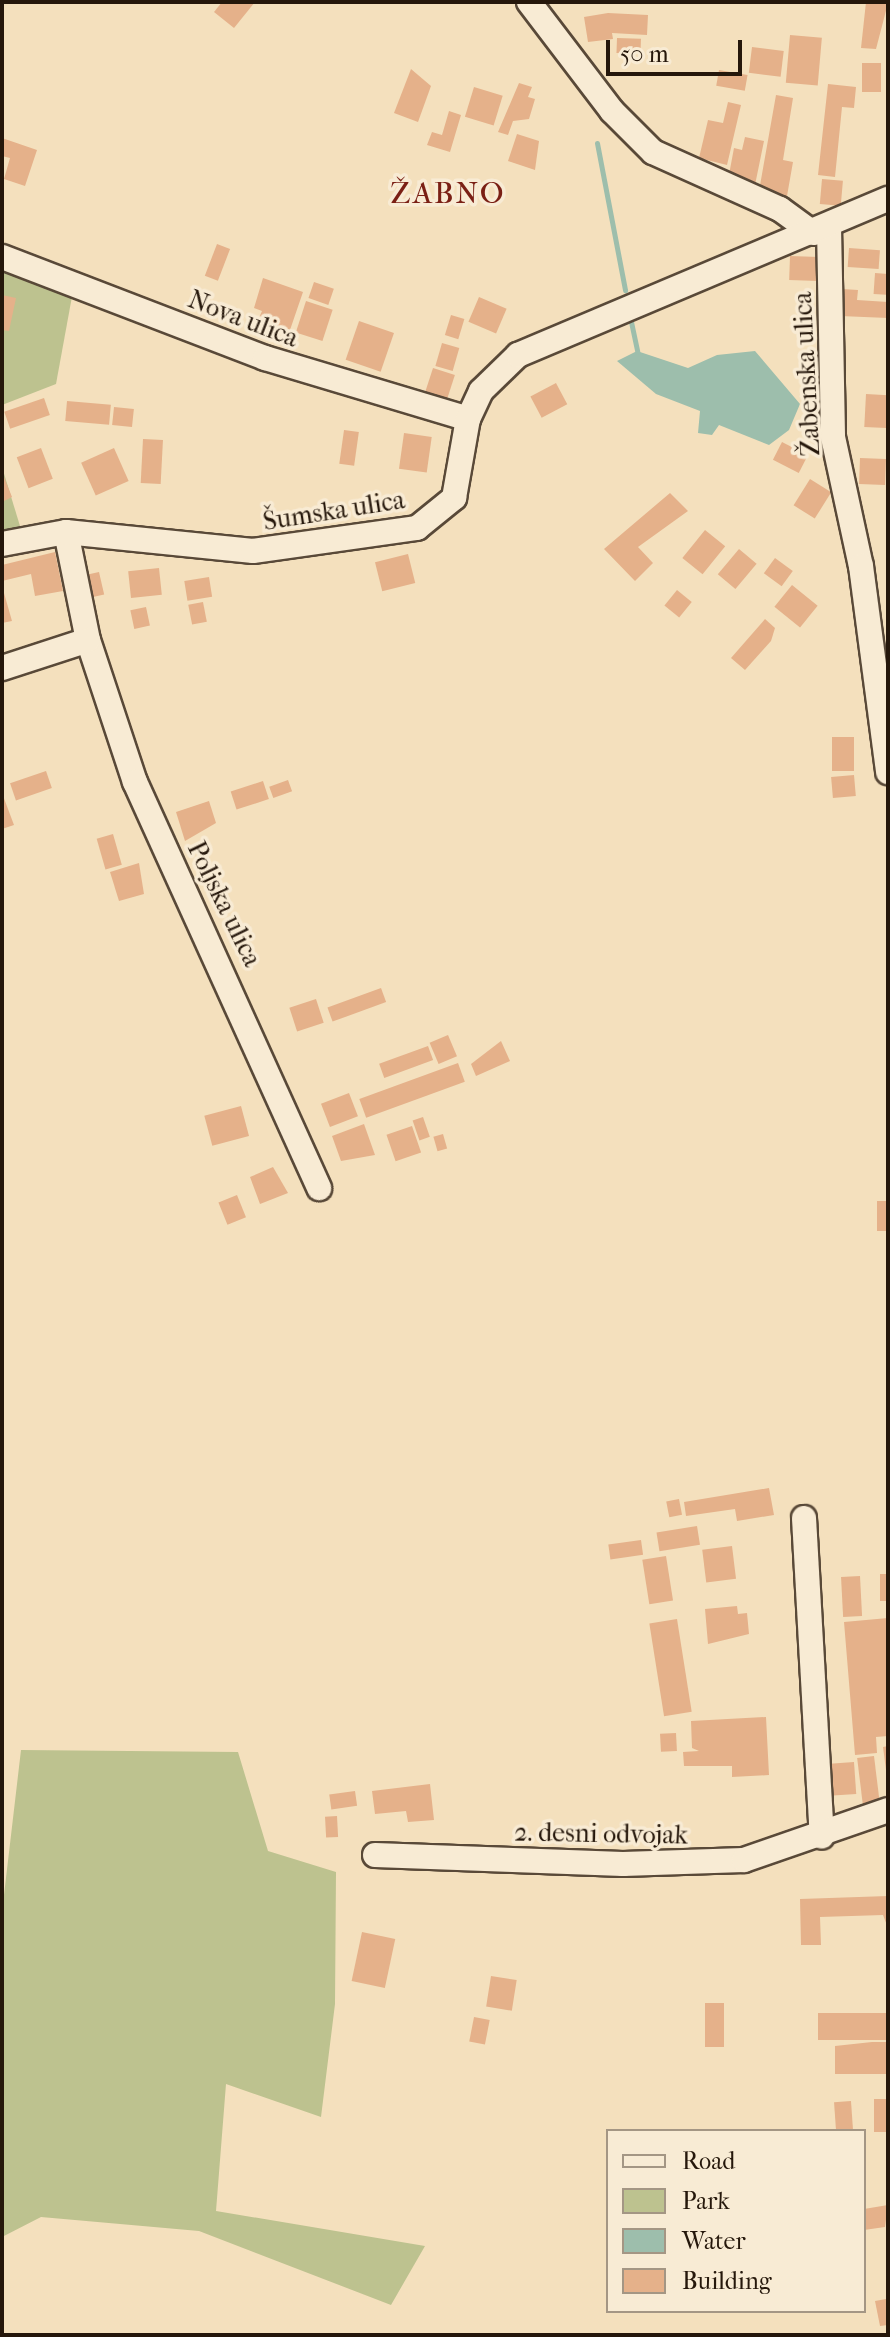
<!DOCTYPE html>
<html>
<head>
<meta charset="utf-8">
<style>
  body { margin:0 }
  #map { position:relative; width:890px; height:2337px; overflow:hidden; background:#f4e0bd; font-family:"IM FELL French Canon",serif }
  div>[style] { position:absolute }
  .green>* { inset:0; background:#bdc28f }
  .water>* { inset:0; background:#9dbeac }
  .stream>* { height:5px; margin:-2.5px; padding:0 2.5px; transform-origin:2.5px; border-radius:2.5px; background:#9dbeac }
  .building>* { inset:0; background:#e5b18a; transform-origin:0 0 }
  .roads { filter:drop-shadow(2px 0 #594938) drop-shadow(-2px 0 #594938) drop-shadow(0 2px #594938) drop-shadow(0 -2px #594938) }
  .minor>* { height:24px; margin:-12px; padding:0 12px; transform-origin:12px; border-radius:12px; background:#f8ebd4 }
  span { translate:-50% -50%; white-space:nowrap; text-align:center; line-height:1.15; -webkit-text-stroke:7px #f8ebd4; paint-order:stroke }
  .street-label { font-size:26px; color:#25170b }
  .quarter-label { font-size:30px; color:#7a1f14; letter-spacing:2px }
  .frame { position:absolute; inset:0; border:4px solid #25170b; pointer-events:none }
  .legend { position:absolute; left:606px; top:2129px; width:260px; height:184px; box-sizing:border-box; background:#f8ebd4; border:2px solid #a49684; margin:0; padding:10px 14px; list-style:none; font-size:24px; color:#25170b }
  .legend li { display:flex; align-items:center; gap:16px; height:40px }
  .legend b { width:40px; border:2px solid #a49684 }
  .scale { position:absolute; left:606px; top:40px; width:136px; height:36px; box-sizing:border-box; border:4px solid #25170b; border-top:0; padding-left:10px; font-size:24px; line-height:28px; white-space:nowrap; color:#25170b; -webkit-text-stroke:6px #f8ebd4; paint-order:stroke }
</style>
</head>
<body>
<div id="map">
  <div class="green">
    <div style="clip-path:polygon(2px 265px,73px 291px,56px 384px,2px 405px)"></div>
    <div style="clip-path:polygon(2px 467px,20px 526px,2px 533px)"></div>
    <div style="clip-path:polygon(21px 1750px,238px 1752px,268px 1851px,336px 1872px,335px 2004px,321px 2117px,226px 2084px,216px 2211px,425px 2246px,391px 2305px,199px 2231px,41px 2217px,2px 2237px,2px 1912px)"></div>
  </div>
  <div class="water">
    <div style="clip-path:polygon(637px 351px,688px 368px,717px 355px,755px 351px,800px 404px,789px 430px,769px 445px,719px 425px,712px 435px,698px 433px,700px 411px,656px 394px,617px 361px)"></div>
  </div>
  <div class="stream">
    <div style="left:597px;top:143px;width:150px;rotate:79.2deg"></div>
    <div style="left:630px;top:317px;width:35px;rotate:78deg"></div>
  </div>
  <div class="building">
    <div style="clip-path:polygon(222px 2px,255px 2px,234px 28px,214px 12px)"></div>
    <div style="clip-path:polygon(866px 2px,888px 3px,876px 49px,861px 48px)"></div>
    <div style="clip-path:polygon(608px 13px,648px 15px,647px 35px,612px 33px,613px 39px,588px 42px,584px 17px)"></div>
    <div style="left:790px;top:35px;width:32px;height:48px;rotate:5deg"></div>
    <div style="left:617px;top:38px;width:24px;height:15px;rotate:2deg"></div>
    <div style="left:752px;top:47px;width:32px;height:26px;rotate:7deg"></div>
    <div style="left:862px;top:63px;width:19px;height:29px"></div>
    <div style="clip-path:polygon(411px 69px,431px 86px,418px 122px,394px 113px)"></div>
    <div style="left:719px;top:70px;width:29px;height:16px;rotate:10deg"></div>
    <div style="clip-path:polygon(519px 83px,532px 87px,528px 97px,535px 99px,529px 119px,513px 121px,508px 135px,498px 132px)"></div>
    <div style="clip-path:polygon(828px 84px,856px 87px,854px 108px,842px 107px,835px 177px,818px 175px)"></div>
    <div style="left:474px;top:87px;width:30px;height:31px;rotate:17deg"></div>
    <div style="clip-path:polygon(776px 95px,793px 98px,783px 160px,793px 162px,787px 196px,759px 191px)"></div>
    <div style="clip-path:polygon(728px 102px,741px 105px,727px 165px,699px 158px,708px 120px,723px 123px)"></div>
    <div style="clip-path:polygon(449px 111px,461px 115px,450px 152px,427px 145px,432px 132px,442px 135px)"></div>
    <div style="clip-path:polygon(517px 134px,539px 141px,535px 170px,508px 161px)"></div>
    <div style="clip-path:polygon(745px 137px,764px 141px,755px 185px,728px 180px,734px 148px,742px 150px)"></div>
    <div style="clip-path:polygon(2px 138px,37px 150px,25px 186px,4px 179px,10px 158px,2px 156px)"></div>
    <div style="left:822px;top:179px;width:21px;height:25px;rotate:5deg"></div>
    <div style="left:217px;top:244px;width:14px;height:34px;rotate:21deg"></div>
    <div style="left:849px;top:248px;width:31px;height:19px;rotate:4deg"></div>
    <div style="left:790px;top:256px;width:29px;height:24px;rotate:2deg"></div>
    <div style="left:875px;top:273px;width:13px;height:21px;rotate:4deg"></div>
    <div style="clip-path:polygon(263px 278px,303px 292px,290px 330px,258px 320px,262px 311px,254px 308px)"></div>
    <div style="left:314px;top:282px;width:21px;height:17px;rotate:19deg"></div>
    <div style="clip-path:polygon(842px 289px,858px 290px,857px 300px,888px 302px,888px 318px,840px 316px)"></div>
    <div style="clip-path:polygon(2px 295px,16px 298px,9px 331px,2px 330px)"></div>
    <div style="left:479px;top:297px;width:30px;height:27px;rotate:23deg"></div>
    <div style="left:306px;top:301px;width:28px;height:33px;rotate:18deg"></div>
    <div style="left:451px;top:315px;width:14px;height:21px;rotate:17deg"></div>
    <div style="left:359px;top:321px;width:37px;height:41px;rotate:19deg"></div>
    <div style="left:442px;top:343px;width:18px;height:24px;rotate:16deg"></div>
    <div style="left:433px;top:368px;width:23px;height:30px;rotate:18deg"></div>
    <div style="left:556px;top:383px;width:24px;height:29px;rotate:62deg"></div>
    <div style="left:866px;top:394px;width:22px;height:33px;rotate:3deg"></div>
    <div style="left:44px;top:398px;width:18px;height:42px;rotate:71deg"></div>
    <div style="left:67px;top:401px;width:44px;height:20px;rotate:5deg"></div>
    <div style="left:114px;top:407px;width:20px;height:18px;rotate:6deg"></div>
    <div style="left:344px;top:430px;width:15px;height:34px;rotate:8deg"></div>
    <div style="left:404px;top:433px;width:28px;height:36px;rotate:8deg"></div>
    <div style="left:143px;top:439px;width:20px;height:44px;rotate:3deg"></div>
    <div style="left:782px;top:442px;width:29px;height:20px;rotate:27deg"></div>
    <div style="left:41px;top:448px;width:33px;height:26px;rotate:69deg"></div>
    <div style="left:114px;top:448px;width:36px;height:36px;rotate:66deg"></div>
    <div style="left:860px;top:458px;width:26px;height:26px;rotate:2deg"></div>
    <div style="clip-path:polygon(2px 472px,12px 497px,2px 502px)"></div>
    <div style="left:810px;top:479px;width:25px;height:31px;rotate:32deg"></div>
    <div style="clip-path:polygon(670px 493px,688px 511px,638px 547px,653px 563px,635px 581px,604px 549px)"></div>
    <div style="left:705px;top:530px;width:26px;height:36px;rotate:39deg"></div>
    <div style="left:739px;top:549px;width:23px;height:33px;rotate:40deg"></div>
    <div style="clip-path:polygon(55px 552px,63px 591px,35px 596px,31px 574px,2px 581px,2px 565px)"></div>
    <div style="left:408px;top:554px;width:30px;height:34px;rotate:76deg"></div>
    <div style="left:775px;top:558px;width:22px;height:19px;rotate:36deg"></div>
    <div style="left:159px;top:568px;width:27px;height:31px;rotate:84deg"></div>
    <div style="left:99px;top:572px;width:23px;height:15px;rotate:77deg"></div>
    <div style="left:209px;top:577px;width:20px;height:25px;rotate:81deg"></div>
    <div style="left:792px;top:585px;width:33px;height:28px;rotate:39deg"></div>
    <div style="clip-path:polygon(2px 586px,12px 621px,2px 623px)"></div>
    <div style="left:677px;top:590px;width:19px;height:20px;rotate:39deg"></div>
    <div style="left:203px;top:602px;width:20px;height:15px;rotate:79deg"></div>
    <div style="left:146px;top:607px;width:19px;height:16px;rotate:78deg"></div>
    <div style="clip-path:polygon(765px 619px,775px 628px,771px 641px,745px 670px,731px 658px)"></div>
    <div style="left:832px;top:737px;width:22px;height:34px"></div>
    <div style="left:46px;top:771px;width:18px;height:38px;rotate:71deg"></div>
    <div style="left:854px;top:775px;width:21px;height:23px;rotate:85deg"></div>
    <div style="left:288px;top:780px;width:12px;height:20px;rotate:70deg"></div>
    <div style="left:263px;top:781px;width:19px;height:34px;rotate:72deg"></div>
    <div style="clip-path:polygon(2px 793px,14px 825px,2px 829px)"></div>
    <div style="clip-path:polygon(209px 801px,216px 823px,185px 841px,176px 812px)"></div>
    <div style="left:113px;top:834px;width:32px;height:17px;rotate:74deg"></div>
    <div style="clip-path:polygon(139px 863px,144px 894px,119px 901px,110px 872px)"></div>
    <div style="left:381px;top:988px;width:15px;height:57px;rotate:70deg"></div>
    <div style="left:316px;top:999px;width:25px;height:28px;rotate:72deg"></div>
    <div style="left:448px;top:1035px;width:23px;height:20px;rotate:67deg"></div>
    <div style="clip-path:polygon(501px 1041px,510px 1061px,476px 1076px,471px 1064px)"></div>
    <div style="left:428px;top:1046px;width:15px;height:52px;rotate:70deg"></div>
    <div style="left:458px;top:1063px;width:20px;height:105px;rotate:70deg"></div>
    <div style="left:349px;top:1093px;width:25px;height:30px;rotate:69deg"></div>
    <div style="left:241px;top:1106px;width:31px;height:38px;rotate:75deg"></div>
    <div style="left:423px;top:1117px;width:21px;height:11px;rotate:71deg"></div>
    <div style="clip-path:polygon(364px 1124px,375px 1155px,341px 1161px,332px 1136px)"></div>
    <div style="left:412px;top:1126px;width:28px;height:27px;rotate:71deg"></div>
    <div style="left:443px;top:1134px;width:15px;height:10px;rotate:74deg"></div>
    <div style="clip-path:polygon(273px 1167px,288px 1193px,260px 1204px,250px 1177px)"></div>
    <div style="left:237px;top:1195px;width:24px;height:20px;rotate:68deg"></div>
    <div style="left:888px;top:1201px;width:30px;height:11px;rotate:90deg"></div>
    <div style="clip-path:polygon(769px 1488px,774px 1515px,737px 1521px,735px 1509px,686px 1516px,684px 1502px)"></div>
    <div style="left:679px;top:1499px;width:16px;height:13px;rotate:79deg"></div>
    <div style="left:697px;top:1526px;width:19px;height:41px;rotate:81deg"></div>
    <div style="left:641px;top:1540px;width:15px;height:33px;rotate:82deg"></div>
    <div style="left:732px;top:1546px;width:33px;height:30px;rotate:83deg"></div>
    <div style="left:666px;top:1556px;width:45px;height:24px;rotate:81deg"></div>
    <div style="left:880px;top:1574px;width:8px;height:27px"></div>
    <div style="left:860px;top:1576px;width:40px;height:19px;rotate:87deg"></div>
    <div style="clip-path:polygon(737px 1606px,738px 1614px,747px 1613px,749px 1634px,708px 1644px,705px 1609px)"></div>
    <div style="clip-path:polygon(888px 1618px,888px 1736px,876px 1737px,877px 1753px,855px 1755px,844px 1622px)"></div>
    <div style="left:677px;top:1619px;width:94px;height:28px;rotate:81deg"></div>
    <div style="clip-path:polygon(766px 1717px,769px 1775px,732px 1777px,732px 1766px,684px 1766px,683px 1752px,699px 1751px,692px 1748px,691px 1721px)"></div>
    <div style="left:676px;top:1733px;width:18px;height:16px;rotate:87deg"></div>
    <div style="clip-path:polygon(888px 1746px,888px 1770px,886px 1770px,883px 1747px)"></div>
    <div style="left:874px;top:1756px;width:50px;height:17px;rotate:83deg"></div>
    <div style="left:854px;top:1762px;width:32px;height:31px;rotate:86deg"></div>
    <div style="clip-path:polygon(430px 1784px,434px 1820px,408px 1822px,406px 1811px,375px 1814px,372px 1791px)"></div>
    <div style="left:355px;top:1791px;width:15px;height:26px;rotate:82deg"></div>
    <div style="left:337px;top:1816px;width:21px;height:12px;rotate:87deg"></div>
    <div style="clip-path:polygon(888px 1896px,888px 1928px,883px 1915px,820px 1917px,821px 1945px,801px 1945px,800px 1899px)"></div>
    <div style="left:362px;top:1932px;width:34px;height:50px;rotate:12deg"></div>
    <div style="left:491px;top:1976px;width:26px;height:31px;rotate:9deg"></div>
    <div style="left:705px;top:2003px;width:19px;height:44px"></div>
    <div style="left:888px;top:2013px;width:27px;height:70px;rotate:90deg"></div>
    <div style="left:474px;top:2017px;width:16px;height:25px;rotate:11deg"></div>
    <div style="clip-path:polygon(872px 2042px,888px 2042px,888px 2074px,835px 2074px,835px 2046px)"></div>
    <div style="left:874px;top:2099px;width:14px;height:33px"></div>
    <div style="left:851px;top:2101px;width:30px;height:17px;rotate:86deg"></div>
    <div style="clip-path:polygon(888px 2205px,885px 2227px,864px 2230px,864px 2209px)"></div>
    <div style="clip-path:polygon(886px 2299px,888px 2325px,880px 2326px,875px 2301px)"></div>
  </div>
  <div class="roads">
    <div class="minor">
      <div style="left:529px;top:2px;width:137px;rotate:52.7deg"></div>
      <div style="left:612px;top:111px;width:58px;rotate:45deg"></div>
      <div style="left:653px;top:152px;width:139px;rotate:24.2deg"></div>
      <div style="left:780px;top:209px;width:41px;rotate:36deg"></div>
      <div style="left:829px;top:227px;width:210px;rotate:88.9deg"></div>
      <div style="left:833px;top:437px;width:132px;rotate:77.8deg"></div>
      <div style="left:861px;top:566px;width:208px;rotate:82.5deg"></div>
      <div style="left:2px;top:257px;width:282px;rotate:21deg"></div>
      <div style="left:265px;top:358px;width:212px;rotate:16.7deg"></div>
      <div style="left:66px;top:532px;width:110px;rotate:78.5deg"></div>
      <div style="left:88px;top:640px;width:150px;rotate:71.7deg"></div>
      <div style="left:135px;top:782px;width:446px;rotate:65.6deg"></div>
      <div style="left:2px;top:544px;width:65px;rotate:-10.6deg"></div>
      <div style="left:66px;top:532px;width:188px;rotate:5.8deg"></div>
      <div style="left:253px;top:551px;width:166px;rotate:-8deg"></div>
      <div style="left:417px;top:528px;width:48px;rotate:-39deg"></div>
      <div style="left:454px;top:498px;width:80px;rotate:-80deg"></div>
      <div style="left:468px;top:419px;width:31px;rotate:-65deg"></div>
      <div style="left:481px;top:391px;width:52px;rotate:-44.2deg"></div>
      <div style="left:518px;top:355px;width:402px;rotate:-22.9deg"></div>
      <div style="left:2px;top:668px;width:90px;rotate:-18deg"></div>
      <div style="left:804px;top:1518px;width:319px;rotate:86.8deg"></div>
      <div style="left:375px;top:1855px;width:248px;rotate:2.1deg"></div>
      <div style="left:623px;top:1864px;width:121px;rotate:-1.9deg"></div>
      <div style="left:744px;top:1860px;width:152px;rotate:-19.1deg"></div>
    </div>
  </div>
  <div class="street-label">
    <span style="left:243px;top:319px;rotate:21deg">Nova ulica</span>
    <span style="left:807px;top:374px;rotate:-93deg">Žabenska ulica</span>
    <span style="left:334px;top:511px;rotate:-9deg">Šumska ulica</span>
    <span style="left:224px;top:904px;rotate:64deg">Poljska ulica</span>
    <span style="left:601px;top:1834px;rotate:1deg">2. desni odvojak</span>
  </div>
  <div class="quarter-label">
    <span style="left:448px;top:194px">ŽABNO</span>
  </div>
  <div class="frame"></div>
  <ul class="legend">
  <li><b style="height:10px;background:#f8ebd4"></b>Road</li>
  <li><b style="height:22px;background:#bdc28f"></b>Park</li>
  <li><b style="height:22px;background:#9dbeac"></b>Water</li>
  <li><b style="height:22px;background:#e5b18a"></b>Building</li>
  </ul>
  <div class="scale">50 m</div>
</div>
</body>
</html>
